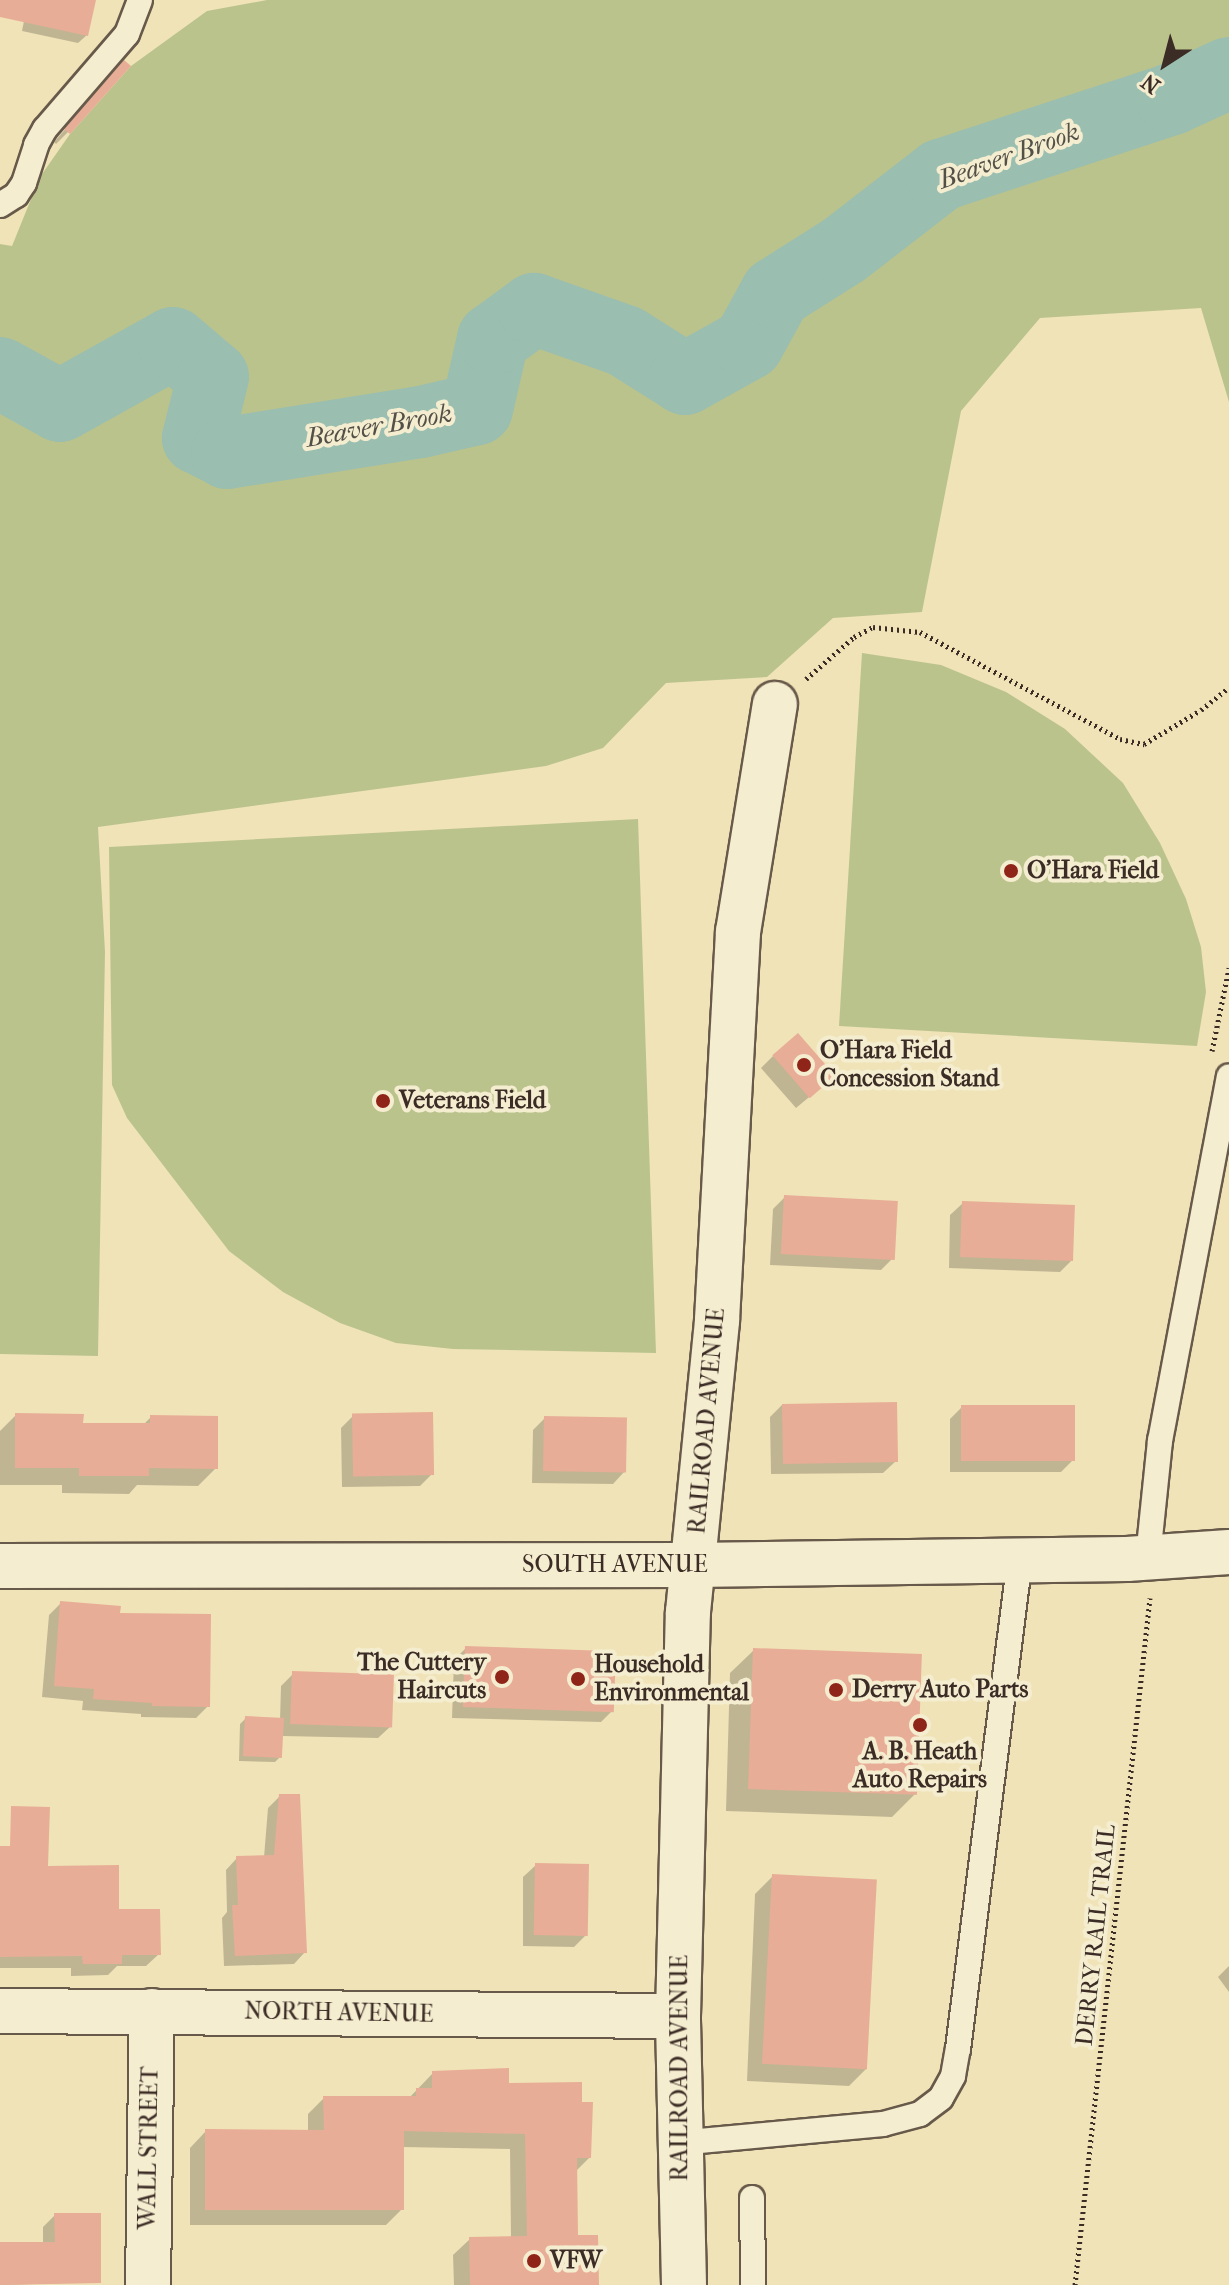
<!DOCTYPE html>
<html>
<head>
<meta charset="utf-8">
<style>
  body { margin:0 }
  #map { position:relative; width:1229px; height:2285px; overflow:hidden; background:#f0e3b7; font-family:"IM FELL French Canon",serif }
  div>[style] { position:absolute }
  .green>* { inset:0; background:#bbc38d }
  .shadow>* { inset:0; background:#0003 }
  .river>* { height:72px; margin:-36px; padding:0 36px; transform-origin:36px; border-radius:36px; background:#9abeaf }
  .building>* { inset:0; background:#e8ad96; transform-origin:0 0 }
  .path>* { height:5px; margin-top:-2.5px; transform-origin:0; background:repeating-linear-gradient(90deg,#3b2c25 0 2px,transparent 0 6px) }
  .roads { filter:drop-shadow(2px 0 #685a4a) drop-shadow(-2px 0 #685a4a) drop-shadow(0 2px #685a4a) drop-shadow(0 -2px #685a4a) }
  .service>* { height:24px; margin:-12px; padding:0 12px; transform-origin:12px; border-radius:12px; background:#f5edd0 }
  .minor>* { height:44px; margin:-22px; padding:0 22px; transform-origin:22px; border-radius:22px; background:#f5edd0 }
  .tertiary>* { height:44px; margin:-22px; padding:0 22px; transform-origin:22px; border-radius:22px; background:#f5edd0 }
  .dots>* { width:22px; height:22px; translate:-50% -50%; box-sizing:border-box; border:4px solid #f5edd0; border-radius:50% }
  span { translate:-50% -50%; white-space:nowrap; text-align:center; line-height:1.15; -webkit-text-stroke:8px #f5edd0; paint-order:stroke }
  .poi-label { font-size:24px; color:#3b2c25; font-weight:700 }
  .left { translate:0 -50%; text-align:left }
  .right { translate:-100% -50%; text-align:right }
  .street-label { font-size:24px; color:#3b2c25 }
  .water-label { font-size:26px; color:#535048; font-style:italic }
  .north { position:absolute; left:1125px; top:24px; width:80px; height:80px; -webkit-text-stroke:6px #f5edd0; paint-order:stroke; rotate:216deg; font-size:22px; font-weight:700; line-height:32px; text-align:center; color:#3b2c25 }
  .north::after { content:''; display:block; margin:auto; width:28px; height:36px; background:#3b2c25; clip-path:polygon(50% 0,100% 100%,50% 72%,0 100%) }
</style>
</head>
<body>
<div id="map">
  <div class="green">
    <div style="clip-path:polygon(267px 0,1229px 0,1229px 402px,1201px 308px,1040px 318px,961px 411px,922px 612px,833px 618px,767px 677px,666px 683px,603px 748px,546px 766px,98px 827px,105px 952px,98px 1356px,0 1354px,0 244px,12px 246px,40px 177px,70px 134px,131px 66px,207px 11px)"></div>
    <div style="clip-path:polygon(862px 653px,941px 665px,1006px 692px,1065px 729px,1123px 783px,1160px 843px,1186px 899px,1201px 947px,1206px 992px,1197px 1046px,839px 1026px)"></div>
    <div style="clip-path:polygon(638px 819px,656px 1353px,453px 1349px,396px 1343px,340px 1323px,283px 1292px,229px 1251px,127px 1118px,112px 1085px,109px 847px)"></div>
  </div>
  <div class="shadow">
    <div style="clip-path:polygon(28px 0,94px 0,87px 35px,78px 43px,22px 31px)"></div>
    <div style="clip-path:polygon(113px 75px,68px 132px,56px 144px,54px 142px)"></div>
    <div style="clip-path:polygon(773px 1056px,820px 1088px,796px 1108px,761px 1068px)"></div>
    <div style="clip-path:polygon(785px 1197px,893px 1258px,881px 1270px,770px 1265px,773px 1209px)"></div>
    <div style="clip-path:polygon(963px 1203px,1072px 1260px,1060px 1272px,949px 1268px,950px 1215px)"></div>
    <div style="clip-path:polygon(782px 1405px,896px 1461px,883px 1473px,771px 1474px,770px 1417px)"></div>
    <div style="clip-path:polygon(962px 1407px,1073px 1460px,1061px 1472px,950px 1472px,950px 1419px)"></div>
    <div style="clip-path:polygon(16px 1415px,81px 1425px,143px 1425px,151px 1417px,216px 1468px,198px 1486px,137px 1485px,129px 1494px,62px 1493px,62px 1485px,0 1485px,0 1431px)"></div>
    <div style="clip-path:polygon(353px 1416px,432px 1474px,420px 1486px,342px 1487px,341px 1428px)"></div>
    <div style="clip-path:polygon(545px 1418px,625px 1471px,613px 1484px,532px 1483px,533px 1430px)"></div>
    <div style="clip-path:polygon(61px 1603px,118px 1615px,208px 1706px,196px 1718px,141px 1717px,141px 1714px,82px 1710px,83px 1701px,42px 1697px,49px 1615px)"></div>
    <div style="clip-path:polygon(466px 1648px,613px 1710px,601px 1722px,452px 1718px,454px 1660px)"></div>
    <div style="clip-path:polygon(754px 1650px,915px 1794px,892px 1817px,726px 1811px,730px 1673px)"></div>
    <div style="clip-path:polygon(293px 1674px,391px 1726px,378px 1738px,282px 1736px,281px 1756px,275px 1762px,239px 1761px,240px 1724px,246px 1718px,280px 1720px,281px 1686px)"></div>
    <div style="clip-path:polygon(280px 1796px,305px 1952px,294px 1964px,224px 1966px,222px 1918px,227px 1912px,226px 1870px,237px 1858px,264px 1857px,268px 1808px)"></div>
    <div style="clip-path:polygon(536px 1865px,586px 1935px,574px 1947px,523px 1946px,523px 1877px)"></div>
    <div style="clip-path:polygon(773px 1876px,867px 2068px,849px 2086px,747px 2081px,755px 1894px)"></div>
    <div style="clip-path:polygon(0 1886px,117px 1911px,159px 1954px,146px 1966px,117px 1966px,108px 1975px,71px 1976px,71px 1968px,0 1968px)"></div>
    <div style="clip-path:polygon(1229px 1966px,1229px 1992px,1218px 1977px)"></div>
    <div style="clip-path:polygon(433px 2073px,507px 2085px,590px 2157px,575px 2172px,576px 2237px,597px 2285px,454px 2285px,453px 2255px,470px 2239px,511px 2238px,510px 2149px,402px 2147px,402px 2209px,386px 2225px,190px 2225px,190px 2148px,206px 2131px,308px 2132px,308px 2114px,324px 2098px,409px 2098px)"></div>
    <div style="clip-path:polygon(55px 2215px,99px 2282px,0 2285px,0 2244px,43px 2244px,43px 2227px)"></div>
  </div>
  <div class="river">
    <div style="left:0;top:373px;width:68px;rotate:28.8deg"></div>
    <div style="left:60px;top:406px;width:129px;rotate:-29.1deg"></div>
    <div style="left:173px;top:343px;width:52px;rotate:40.4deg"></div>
    <div style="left:213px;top:377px;width:63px;rotate:103.8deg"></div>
    <div style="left:198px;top:438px;width:33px;rotate:27deg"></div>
    <div style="left:227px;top:453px;width:196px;rotate:-9.1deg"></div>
    <div style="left:421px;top:422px;width:57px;rotate:-13.1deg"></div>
    <div style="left:477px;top:409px;width:72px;rotate:-77.1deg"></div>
    <div style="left:493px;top:339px;width:51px;rotate:-36.2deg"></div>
    <div style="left:534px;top:309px;width:96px;rotate:19.4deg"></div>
    <div style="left:625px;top:341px;width:71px;rotate:32.3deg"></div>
    <div style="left:685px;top:379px;width:72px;rotate:-29.1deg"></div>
    <div style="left:748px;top:344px;width:58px;rotate:-61.2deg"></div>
    <div style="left:776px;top:293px;width:80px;rotate:-32.3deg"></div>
    <div style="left:844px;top:250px;width:123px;rotate:-37.7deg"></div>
    <div style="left:941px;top:175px;width:243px;rotate:-18.2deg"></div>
    <div style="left:1172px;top:99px;width:63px;rotate:-24.5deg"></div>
  </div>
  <div class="building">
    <div style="clip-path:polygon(0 0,96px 0,88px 36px,0 17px)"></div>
    <div style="clip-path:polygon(124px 60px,131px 66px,70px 134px,64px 129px)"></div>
    <div style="left:798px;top:1033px;width:57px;height:34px;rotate:49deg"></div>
    <div style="left:784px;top:1195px;width:114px;height:59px;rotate:3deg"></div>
    <div style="left:962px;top:1201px;width:113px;height:56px;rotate:2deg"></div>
    <div style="left:897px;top:1402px;width:60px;height:115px;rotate:89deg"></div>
    <div style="left:961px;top:1405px;width:114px;height:56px"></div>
    <div style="left:433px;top:1412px;width:63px;height:81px;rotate:89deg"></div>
    <div style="clip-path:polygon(15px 1413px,84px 1414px,83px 1423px,150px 1423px,150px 1415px,218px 1416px,218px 1469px,149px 1468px,149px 1476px,79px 1476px,79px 1468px,15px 1468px)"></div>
    <div style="left:544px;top:1416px;width:83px;height:55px;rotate:1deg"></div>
    <div style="clip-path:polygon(60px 1601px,121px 1606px,120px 1613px,211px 1614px,210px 1707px,152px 1706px,152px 1703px,93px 1699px,94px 1689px,54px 1686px)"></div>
    <div style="left:465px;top:1646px;width:151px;height:61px;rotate:2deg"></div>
    <div style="left:753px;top:1648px;width:169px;height:141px;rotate:2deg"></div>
    <div style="left:292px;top:1671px;width:102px;height:53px;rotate:2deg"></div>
    <div style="left:245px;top:1716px;width:39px;height:40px;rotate:3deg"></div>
    <div style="clip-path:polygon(279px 1794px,300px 1794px,307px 1953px,235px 1956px,232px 1905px,238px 1905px,236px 1856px,274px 1855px)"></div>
    <div style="clip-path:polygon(11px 1806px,50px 1807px,48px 1866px,119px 1865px,119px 1909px,160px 1909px,161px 1955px,122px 1955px,122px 1964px,83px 1964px,82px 1956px,0 1957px,0 1846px,10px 1846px)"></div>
    <div style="left:535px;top:1863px;width:54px;height:72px;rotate:1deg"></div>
    <div style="left:772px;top:1874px;width:105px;height:190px;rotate:3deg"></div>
    <div style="clip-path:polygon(509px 2068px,509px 2083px,582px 2082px,582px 2102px,593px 2102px,591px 2158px,577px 2158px,578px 2235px,598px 2235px,599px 2285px,470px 2285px,469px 2237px,527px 2236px,525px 2134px,404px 2131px,404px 2210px,205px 2210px,205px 2129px,324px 2130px,323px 2096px,416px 2096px,416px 2088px,432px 2088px,432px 2071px)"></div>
    <div style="clip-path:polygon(54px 2213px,101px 2213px,101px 2283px,0 2285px,0 2242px,55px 2242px)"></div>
  </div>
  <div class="path">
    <div style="left:806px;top:679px;width:64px;rotate:-41.2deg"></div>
    <div style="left:854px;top:637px;width:21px;rotate:-28deg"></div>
    <div style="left:873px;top:627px;width:47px;rotate:6.1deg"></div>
    <div style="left:920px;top:632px;width:227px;rotate:28.1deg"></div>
    <div style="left:1120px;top:739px;width:25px;rotate:12deg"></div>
    <div style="left:1144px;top:744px;width:66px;rotate:-30.8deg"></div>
    <div style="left:1201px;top:710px;width:36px;rotate:-39deg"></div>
    <div style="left:1212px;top:1051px;width:85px;rotate:-78.4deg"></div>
    <div style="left:1075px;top:2285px;width:691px;rotate:-83.77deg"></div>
  </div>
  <div class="roads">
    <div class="service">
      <div style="left:0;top:205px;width:19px;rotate:-32deg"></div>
      <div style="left:16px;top:195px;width:14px;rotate:-56deg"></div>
      <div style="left:24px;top:183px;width:40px;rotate:-72deg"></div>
      <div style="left:36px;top:145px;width:18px;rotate:-61deg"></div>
      <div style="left:45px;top:129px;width:125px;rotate:-49.2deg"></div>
      <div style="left:127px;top:34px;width:36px;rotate:-69deg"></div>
      <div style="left:1148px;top:1557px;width:117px;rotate:-84.1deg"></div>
      <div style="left:1160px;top:1441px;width:371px;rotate:-79.3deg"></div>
      <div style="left:678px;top:2143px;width:206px;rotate:-5.3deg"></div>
      <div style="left:883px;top:2124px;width:38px;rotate:-15deg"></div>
      <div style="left:920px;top:2114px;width:26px;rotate:-37deg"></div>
      <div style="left:941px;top:2098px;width:25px;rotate:-61deg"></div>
      <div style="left:953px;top:2076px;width:27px;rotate:-80deg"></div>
      <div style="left:958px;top:2049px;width:492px;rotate:-82.8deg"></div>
      <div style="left:752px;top:2198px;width:87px;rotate:89.3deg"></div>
    </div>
    <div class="minor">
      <div style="left:0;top:2011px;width:678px;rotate:0.42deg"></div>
      <div style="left:148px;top:2285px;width:274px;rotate:-89.2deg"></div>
      <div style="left:684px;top:2285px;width:269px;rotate:-91.3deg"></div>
      <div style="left:678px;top:2016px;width:404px;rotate:-88.6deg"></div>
      <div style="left:688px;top:1612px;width:293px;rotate:-84.3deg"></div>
      <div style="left:717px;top:1320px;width:389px;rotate:-86.9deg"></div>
      <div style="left:738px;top:932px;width:231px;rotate:-80.8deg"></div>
    </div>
    <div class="tertiary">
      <div style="left:0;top:1566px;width:693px;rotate:-0.08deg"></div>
      <div style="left:693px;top:1565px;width:434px;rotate:-0.8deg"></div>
      <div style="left:1127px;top:1559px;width:102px;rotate:-3.9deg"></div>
    </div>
  </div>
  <div class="dots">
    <div style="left:1011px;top:871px;background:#8f2418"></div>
    <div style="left:804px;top:1065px;background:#8f2418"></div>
    <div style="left:383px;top:1101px;background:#8f2418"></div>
    <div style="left:502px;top:1677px;background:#8f2418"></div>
    <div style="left:578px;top:1679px;background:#8f2418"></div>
    <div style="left:836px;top:1690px;background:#8f2418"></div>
    <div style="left:920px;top:1725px;background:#8f2418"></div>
    <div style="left:534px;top:2261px;background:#8f2418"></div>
  </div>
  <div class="poi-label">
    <span class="left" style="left:1027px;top:871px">O'Hara Field</span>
    <span class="left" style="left:820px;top:1065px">O'Hara Field<br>Concession Stand</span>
    <span class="left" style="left:399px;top:1101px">Veterans Field</span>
    <span class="right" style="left:486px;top:1677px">The Cuttery<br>Haircuts</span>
    <span class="left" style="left:594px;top:1679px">Household<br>Environmental</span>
    <span class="left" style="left:852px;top:1690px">Derry Auto Parts</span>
    <span style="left:920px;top:1766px">A. B. Heath<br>Auto Repairs</span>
    <span class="left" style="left:550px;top:2261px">VFW</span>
  </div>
  <div class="street-label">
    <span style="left:707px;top:1421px;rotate:-85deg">RAILROAD AVENUE</span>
    <span style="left:615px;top:1565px">SOUTH AVENUE</span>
    <span style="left:1096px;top:1935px;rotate:-84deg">DERRY RAIL TRAIL</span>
    <span style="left:339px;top:2013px;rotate:1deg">NORTH AVENUE</span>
    <span style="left:680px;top:2068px;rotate:-90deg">RAILROAD AVENUE</span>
    <span style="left:149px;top:2148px;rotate:-89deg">WALL STREET</span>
  </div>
  <div class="water-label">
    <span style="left:1009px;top:156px;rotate:-20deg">Beaver Brook</span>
    <span style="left:379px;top:426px;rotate:-10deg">Beaver Brook</span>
  </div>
  <div class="north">N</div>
</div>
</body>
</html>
